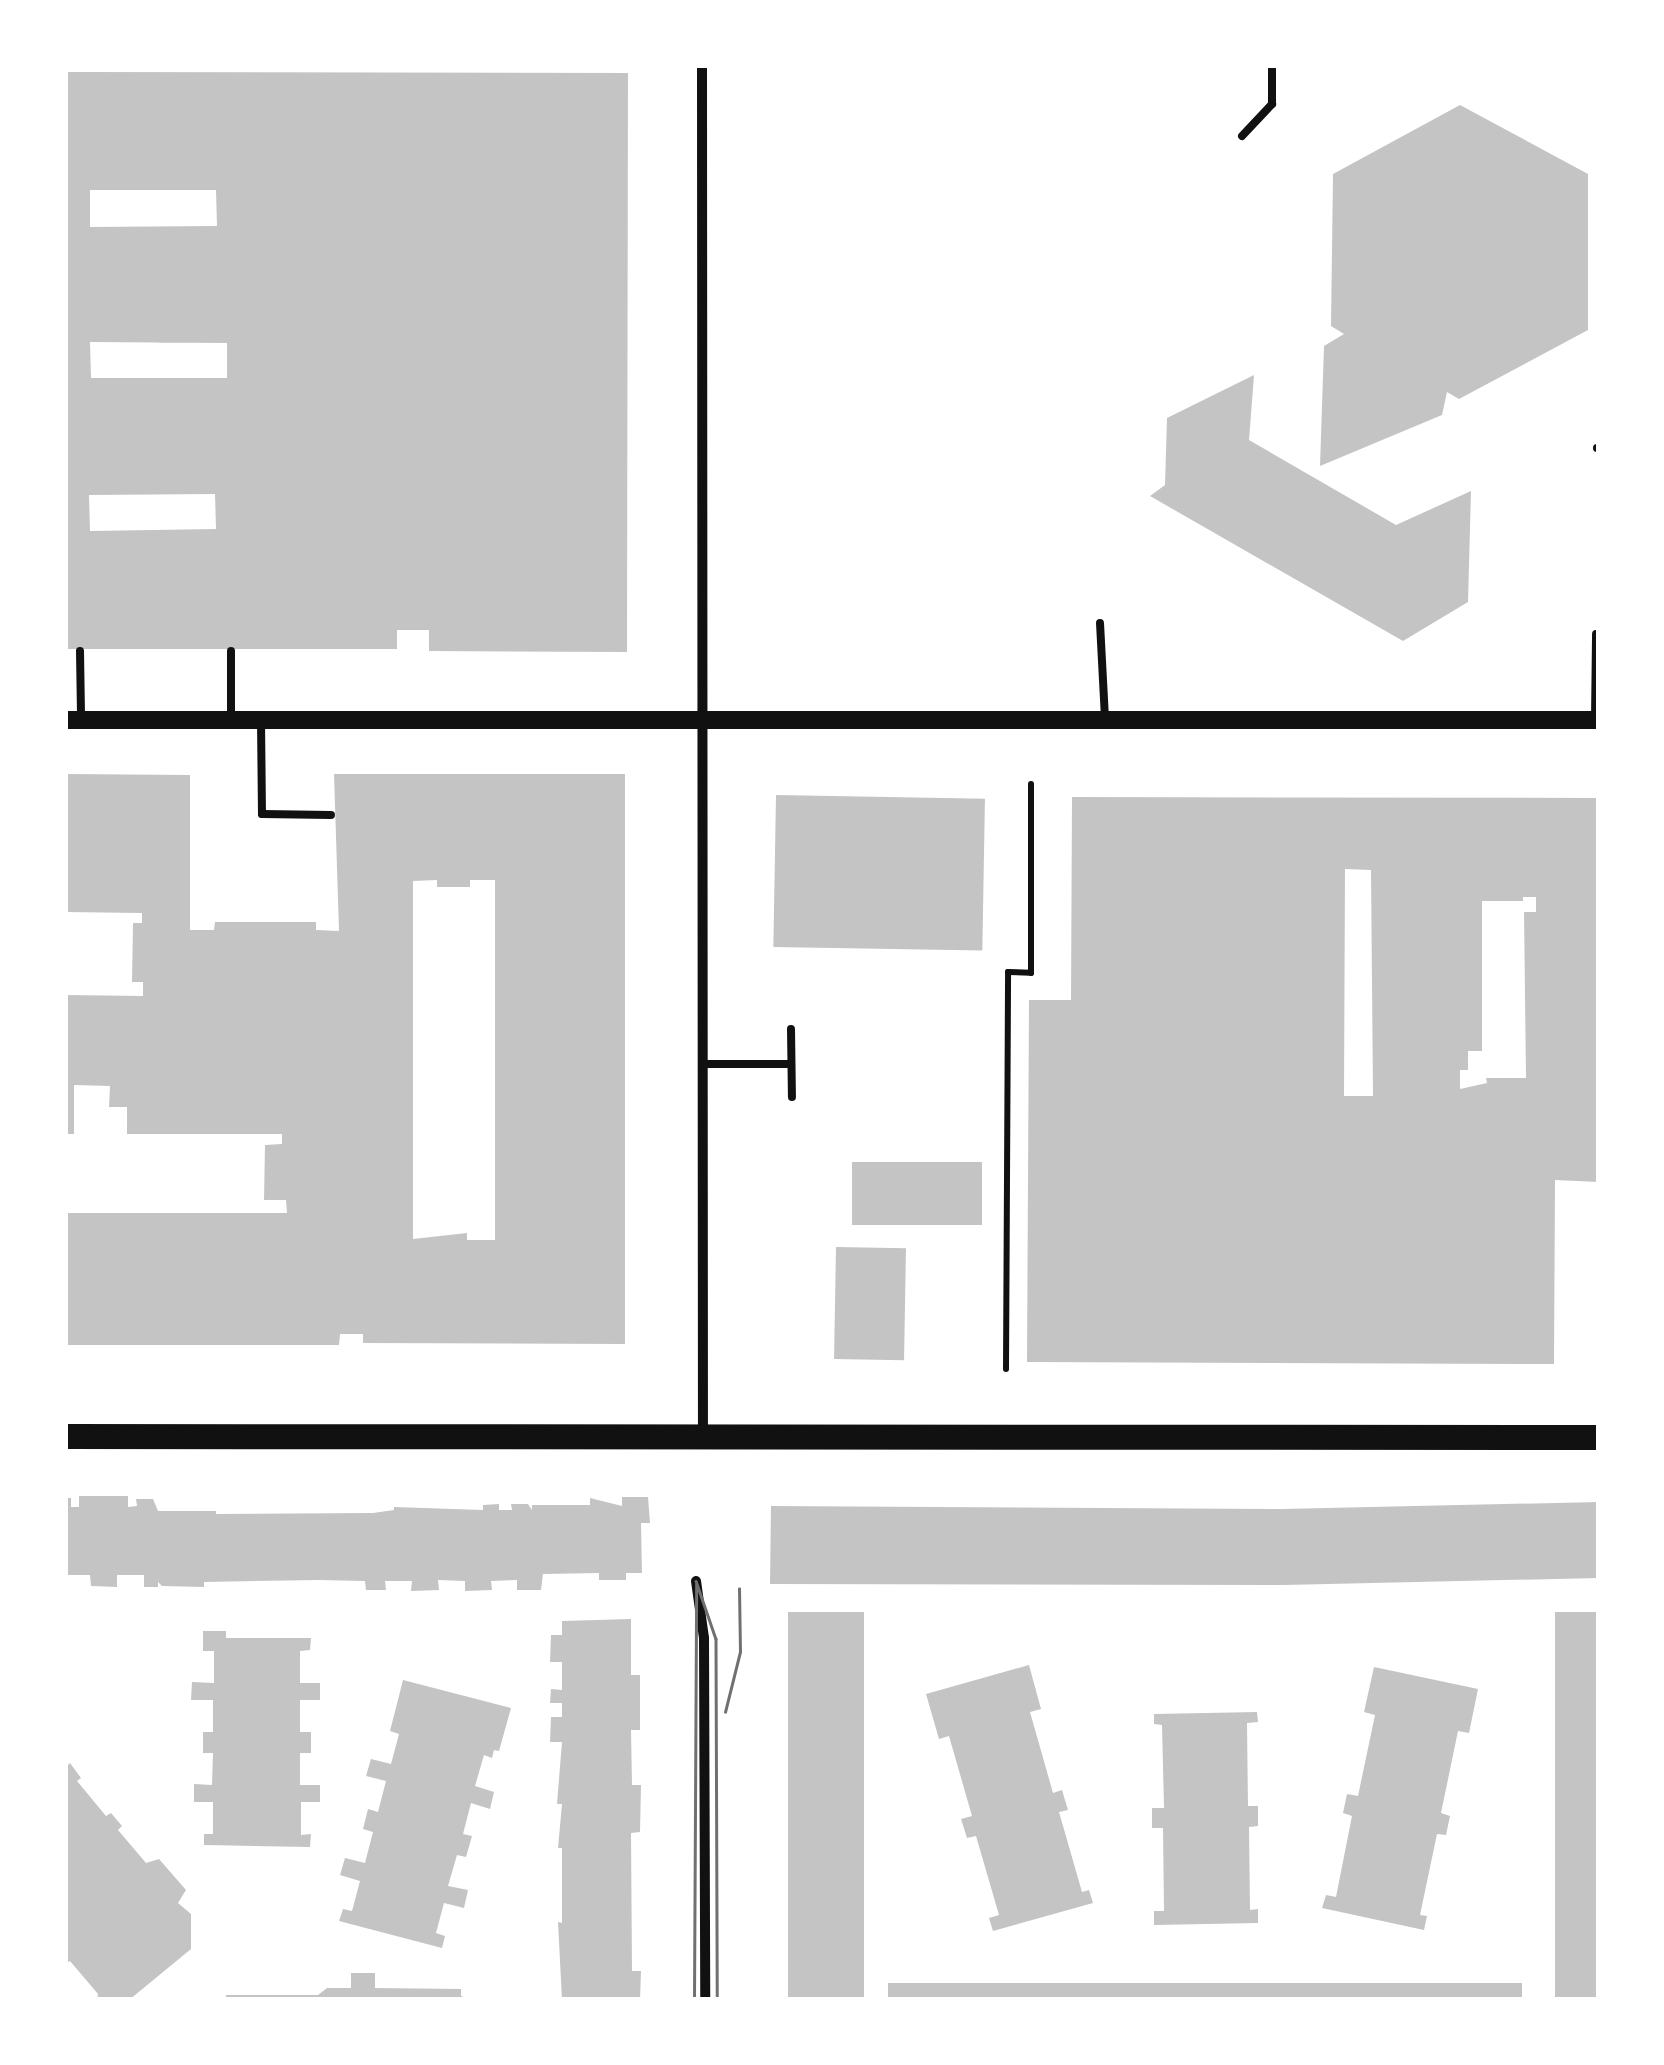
<!DOCTYPE html>
<html>
<head>
<meta charset="utf-8">
<style>
  body { margin:0 }
  #map { position:relative; width:1664px; height:2065px; overflow:hidden; background:#fff; font-family:Jost,sans-serif }
  div>[style] { position:absolute }
  .building>* { inset:0; background:#c4c4c4; transform-origin:0 0 }
  .path>* { height:6px; margin:-3px; padding:0 3px; transform-origin:3px; border-radius:3px; background:#111 }
  .service>* { height:8px; margin:-4px; padding:0 4px; transform-origin:4px; border-radius:4px; background:#111 }
  .minor>* { height:10px; margin:-5px; padding:0 5px; transform-origin:5px; border-radius:5px; background:#111 }
  .tertiary>* { height:18px; margin:-9px; padding:0 9px; transform-origin:9px; border-radius:9px; background:#111 }
  .primary>* { height:25px; margin:-12.5px; padding:0 12.5px; transform-origin:12.5px; border-radius:12.5px; background:#111 }
  .tram>* { height:2.5px; margin:-1.25px; padding:0 1.25px; transform-origin:1.25px; border-radius:1.25px; background:#707070 }
  span { translate:-50% -50%; white-space:nowrap; text-align:center; line-height:1.15; -webkit-text-stroke:8px #fff; paint-order:stroke }
  .frame { position:absolute; inset:0; border:68px solid #fff; pointer-events:none }
</style>
</head>
<body>
<div id="map">
  <div class="building">
    <div style="clip-path:polygon(evenodd,65px 72px,628px 73px,627px 652px,429px 651px,429px 630px,397px 630px,397px 649px,65px 649px,65px 72px,90px 190px,216px 190px,217px 226px,90px 227px,90px 190px,65px 72px,90px 342px,227px 343px,227px 378px,91px 378px,90px 342px,65px 72px,215px 494px,216px 529px,90px 531px,89px 495px,215px 494px)"></div>
    <div style="clip-path:polygon(1460px 105px,1588px 174px,1588px 330px,1459px 399px,1447px 392px,1442px 415px,1320px 466px,1324px 346px,1344px 334px,1331px 326px,1333px 174px)"></div>
    <div style="clip-path:polygon(1254px 375px,1249px 440px,1396px 525px,1471px 491px,1468px 602px,1403px 641px,1150px 496px,1165px 485px,1167px 418px)"></div>
    <div style="clip-path:polygon(evenodd,65px 774px,190px 775px,190px 930px,214px 930px,215px 922px,316px 922px,316px 930px,339px 931px,334px 774px,625px 774px,625px 1344px,363px 1343px,363px 1334px,340px 1334px,339px 1345px,65px 1345px,65px 1213px,287px 1213px,286px 1200px,264px 1200px,265px 1145px,282px 1144px,282px 1134px,127px 1134px,127px 1107px,109px 1107px,110px 1086px,74px 1085px,74px 1134px,65px 1134px,65px 995px,143px 996px,143px 982px,132px 982px,133px 923px,142px 923px,142px 913px,65px 912px,65px 774px,437px 880px,437px 887px,470px 887px,470px 880px,495px 880px,495px 1240px,467px 1240px,467px 1233px,413px 1239px,413px 881px,437px 880px)"></div>
    <div style="left:776px;top:795px;width:209px;height:152px;rotate:1deg"></div>
    <div style="clip-path:polygon(evenodd,1072px 797px,1599px 798px,1599px 1182px,1555px 1180px,1554px 1364px,1027px 1362px,1029px 1000px,1071px 1000px,1072px 797px,1345px 869px,1371px 870px,1373px 1096px,1344px 1096px,1345px 869px,1072px 797px,1523px 897px,1536px 897px,1536px 912px,1524px 912px,1526px 1078px,1486px 1078px,1487px 1083px,1460px 1089px,1460px 1070px,1468px 1070px,1468px 1051px,1482px 1051px,1482px 901px,1523px 901px,1523px 897px)"></div>
    <div style="left:852px;top:1162px;width:130px;height:63px"></div>
    <div style="left:836px;top:1247px;width:70px;height:112px;rotate:1deg"></div>
    <div style="clip-path:polygon(79px 1496px,128px 1496px,128px 1507px,137px 1506px,136px 1499px,153px 1499px,158px 1511px,216px 1511px,216px 1514px,373px 1513px,394px 1510px,394px 1507px,483px 1510px,483px 1505px,499px 1504px,499px 1510px,512px 1510px,511px 1504px,528px 1504px,532px 1510px,532px 1505px,590px 1505px,590px 1498px,622px 1506px,622px 1497px,648px 1497px,650px 1523px,641px 1523px,642px 1573px,626px 1573px,626px 1580px,599px 1580px,599px 1573px,543px 1574px,541px 1590px,517px 1590px,517px 1580px,491px 1581px,492px 1590px,465px 1591px,465px 1581px,438px 1580px,439px 1590px,411px 1591px,412px 1581px,385px 1581px,386px 1590px,366px 1590px,365px 1581px,318px 1580px,204px 1582px,204px 1587px,162px 1586px,158px 1582px,158px 1587px,144px 1587px,144px 1575px,117px 1575px,117px 1587px,91px 1586px,90px 1575px,65px 1575px,65px 1498px,71px 1498px,71px 1507px,79px 1507px)"></div>
    <div style="clip-path:polygon(1599px 1502px,1599px 1578px,1284px 1585px,770px 1584px,771px 1506px,1282px 1509px)"></div>
    <div style="left:788px;top:1612px;width:76px;height:388px"></div>
    <div style="left:1555px;top:1612px;width:44px;height:388px"></div>
    <div style="clip-path:polygon(631px 1619px,631px 1675px,640px 1675px,640px 1730px,631px 1730px,632px 1785px,641px 1785px,640px 1832px,631px 1833px,632px 1971px,641px 1971px,640px 2000px,562px 2000px,558px 1922px,562px 1923px,562px 1848px,558px 1848px,562px 1804px,557px 1804px,562px 1742px,550px 1742px,551px 1717px,562px 1717px,562px 1703px,550px 1703px,551px 1689px,562px 1690px,562px 1662px,550px 1662px,551px 1635px,562px 1635px,562px 1621px)"></div>
    <div style="clip-path:polygon(203px 1631px,226px 1631px,226px 1638px,311px 1638px,310px 1650px,300px 1651px,300px 1683px,320px 1683px,320px 1700px,300px 1700px,300px 1732px,311px 1732px,311px 1753px,300px 1753px,300px 1785px,320px 1785px,320px 1802px,301px 1802px,301px 1835px,311px 1834px,310px 1847px,204px 1845px,204px 1834px,213px 1834px,213px 1802px,194px 1802px,194px 1784px,212px 1785px,213px 1753px,203px 1753px,203px 1732px,213px 1732px,213px 1700px,191px 1700px,192px 1682px,214px 1683px,214px 1651px,203px 1651px)"></div>
    <div style="clip-path:polygon(1029px 1665px,1041px 1709px,1030px 1712px,1053px 1793px,1062px 1790px,1068px 1810px,1059px 1812px,1082px 1892px,1089px 1890px,1093px 1903px,993px 1931px,989px 1918px,999px 1915px,976px 1836px,967px 1838px,961px 1819px,972px 1816px,949px 1736px,939px 1739px,926px 1694px)"></div>
    <div style="clip-path:polygon(1374px 1667px,1478px 1689px,1469px 1733px,1458px 1731px,1441px 1813px,1450px 1816px,1446px 1835px,1437px 1834px,1420px 1915px,1427px 1916px,1424px 1930px,1322px 1908px,1326px 1895px,1336px 1897px,1352px 1816px,1343px 1813px,1347px 1794px,1358px 1796px,1375px 1715px,1364px 1712px)"></div>
    <div style="clip-path:polygon(403px 1680px,511px 1708px,499px 1751px,494px 1750px,492px 1758px,484px 1755px,475px 1786px,494px 1792px,490px 1809px,471px 1803px,463px 1834px,472px 1836px,466px 1857px,457px 1855px,448px 1886px,468px 1890px,464px 1908px,444px 1903px,436px 1933px,445px 1936px,442px 1948px,339px 1921px,343px 1909px,352px 1911px,360px 1881px,340px 1875px,345px 1858px,365px 1863px,373px 1832px,363px 1829px,368px 1809px,378px 1812px,386px 1781px,366px 1776px,371px 1759px,391px 1764px,399px 1734px,390px 1731px)"></div>
    <div style="clip-path:polygon(1257px 1712px,1258px 1722px,1247px 1723px,1248px 1806px,1258px 1806px,1258px 1826px,1249px 1827px,1250px 1910px,1258px 1909px,1258px 1923px,1154px 1925px,1154px 1911px,1164px 1911px,1163px 1828px,1152px 1828px,1152px 1808px,1164px 1808px,1162px 1725px,1154px 1724px,1154px 1714px)"></div>
    <div style="clip-path:polygon(70px 1763px,81px 1778px,77px 1781px,106px 1816px,111px 1813px,122px 1826px,118px 1830px,146px 1863px,159px 1859px,186px 1890px,178px 1903px,191px 1914px,191px 1949px,129px 2000px,97px 2000px,98px 1994px,70px 1961px,65px 1964px,65px 1768px)"></div>
    <div style="clip-path:polygon(351px 1973px,375px 1973px,375px 1988px,461px 1989px,461px 1996px,472px 2000px,226px 2000px,226px 1995px,318px 1995px,327px 1988px,351px 1988px)"></div>
    <div style="left:888px;top:1983px;width:634px;height:17px"></div>
  </div>
  <div class="path">
    <div style="left:1006px;top:1369px;width:397px;rotate:-89.7deg"></div>
    <div style="left:1008px;top:972px;width:23px;rotate:2deg"></div>
    <div style="left:1031px;top:973px;width:189px;rotate:-90deg"></div>
  </div>
  <div class="service">
    <div style="left:1242px;top:136px;width:44px;rotate:-46.8deg"></div>
    <div style="left:1272px;top:104px;width:39px;rotate:-90deg"></div>
    <div style="left:1597px;top:448px;width:2px"></div>
    <div style="left:1100px;top:623px;width:97px;rotate:87deg"></div>
    <div style="left:80px;top:651px;width:66px;rotate:89.1deg"></div>
    <div style="left:231px;top:651px;width:69px;rotate:90deg"></div>
    <div style="left:261px;top:720px;width:94px;rotate:89.4deg"></div>
    <div style="left:262px;top:814px;width:69px;rotate:0.8deg"></div>
    <div style="left:1595px;top:720px;width:86px;rotate:-89.3deg"></div>
    <div style="left:791px;top:1029px;width:68px;rotate:89.2deg"></div>
    <div style="left:704px;top:1064px;width:86px"></div>
  </div>
  <div class="minor">
    <div style="left:702px;top:65px;width:1369px;rotate:89.96deg"></div>
    <div style="left:696px;top:1581px;width:58px;rotate:82deg"></div>
    <div style="left:704px;top:1638px;width:362px;rotate:89.8deg"></div>
  </div>
  <div class="tertiary">
    <div style="left:65px;top:720px;width:1534px"></div>
  </div>
  <div class="primary">
    <div style="left:65px;top:1436px;width:1534px;rotate:0.04deg"></div>
  </div>
  <div class="tram">
    <div style="left:696px;top:1581px;width:61px;rotate:71deg"></div>
    <div style="left:716px;top:1639px;width:361px;rotate:89.8deg"></div>
    <div style="left:725px;top:1712px;width:62px;rotate:-76deg"></div>
    <div style="left:740px;top:1652px;width:63px;rotate:-90.9deg"></div>
    <div style="left:694px;top:2000px;width:415px;rotate:-89.7deg"></div>
  </div>
  <div class="frame"></div>
</div>
</body>
</html>
